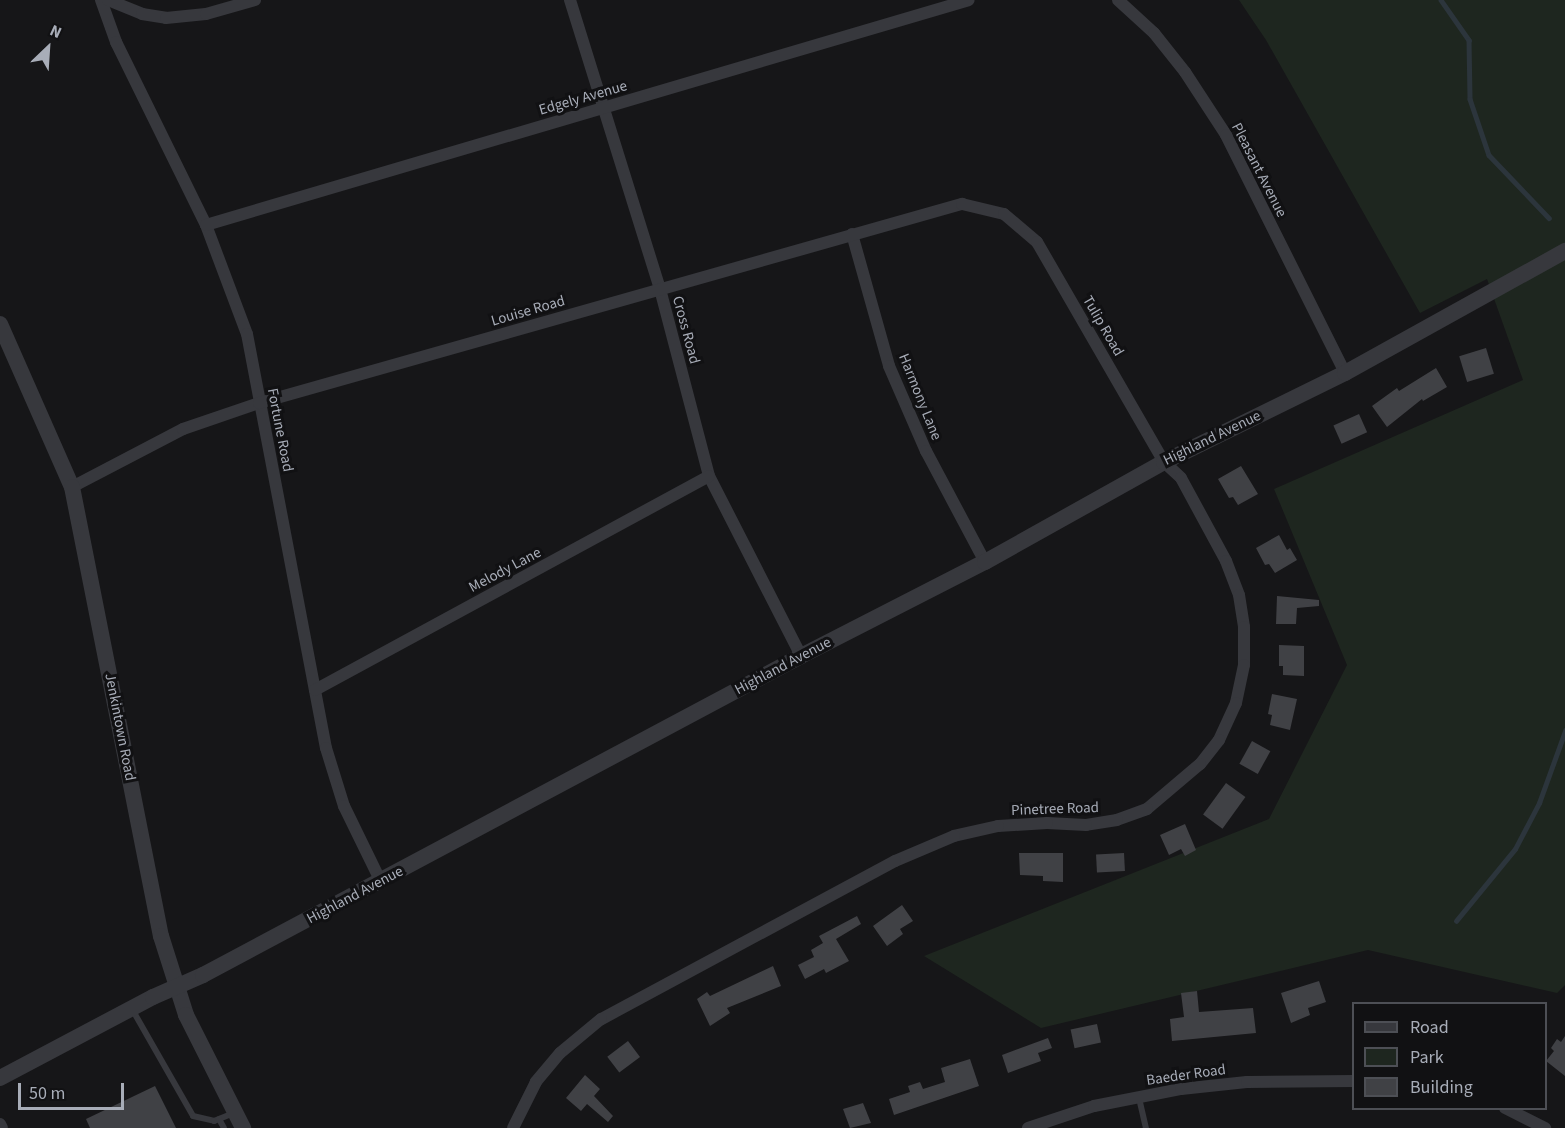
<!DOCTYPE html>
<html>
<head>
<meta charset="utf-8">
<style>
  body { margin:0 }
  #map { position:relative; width:1565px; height:1128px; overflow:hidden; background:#161618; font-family:"Source Sans 3",sans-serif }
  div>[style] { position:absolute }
  .green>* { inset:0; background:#1e261f }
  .stream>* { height:4.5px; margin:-2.25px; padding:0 2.25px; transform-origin:2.25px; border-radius:2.25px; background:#2c353c }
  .building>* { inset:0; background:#404145; transform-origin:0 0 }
  .service>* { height:6px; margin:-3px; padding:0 3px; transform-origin:3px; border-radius:3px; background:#37383d }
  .minor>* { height:12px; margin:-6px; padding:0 6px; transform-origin:6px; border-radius:6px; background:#37383d }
  .tertiary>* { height:16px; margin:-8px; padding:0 8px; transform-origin:8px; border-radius:8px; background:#37383d }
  span { translate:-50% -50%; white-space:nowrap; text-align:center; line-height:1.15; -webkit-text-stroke:6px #111113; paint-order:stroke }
  .street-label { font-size:15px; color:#a8adb8 }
  .legend { position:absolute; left:1352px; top:1002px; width:195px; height:108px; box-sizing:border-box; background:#111113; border:2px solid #4d4f55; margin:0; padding:8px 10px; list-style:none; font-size:18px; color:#a8adb8 }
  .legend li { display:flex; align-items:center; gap:12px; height:30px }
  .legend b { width:30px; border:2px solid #4d4f55 }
  .north { position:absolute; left:18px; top:18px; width:60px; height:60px; -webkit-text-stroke:4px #111113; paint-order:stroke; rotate:25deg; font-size:16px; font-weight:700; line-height:24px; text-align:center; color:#a8adb8 }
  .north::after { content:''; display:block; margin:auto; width:21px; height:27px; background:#a8adb8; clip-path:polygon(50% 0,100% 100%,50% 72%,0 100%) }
  .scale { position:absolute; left:18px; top:1083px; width:106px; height:27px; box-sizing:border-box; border:3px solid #a8adb8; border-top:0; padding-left:8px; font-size:18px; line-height:21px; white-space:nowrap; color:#a8adb8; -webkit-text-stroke:4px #111113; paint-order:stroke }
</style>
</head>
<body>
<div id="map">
  <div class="green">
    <div style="clip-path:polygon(1239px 0,1565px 0,1565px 985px,1557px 993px,1368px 950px,1041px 1028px,924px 956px,1269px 819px,1347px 665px,1274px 489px,1523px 380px,1487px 279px,1420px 313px,1266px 40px)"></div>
  </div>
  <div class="stream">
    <div style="left:1441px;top:0;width:49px;rotate:55deg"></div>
    <div style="left:1469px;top:40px;width:59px;rotate:89deg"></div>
    <div style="left:1470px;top:99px;width:59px;rotate:71.3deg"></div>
    <div style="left:1489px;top:155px;width:87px;rotate:46.4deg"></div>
    <div style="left:1456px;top:921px;width:93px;rotate:-50.7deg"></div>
    <div style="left:1515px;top:849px;width:52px;rotate:-62.4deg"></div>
    <div style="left:1539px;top:803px;width:77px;rotate:-70.1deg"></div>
  </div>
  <div class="building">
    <div style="left:1486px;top:348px;width:27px;height:28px;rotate:73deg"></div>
    <div style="clip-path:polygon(1436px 368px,1447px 387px,1423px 401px,1422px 399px,1387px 427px,1372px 406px,1397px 388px,1399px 391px)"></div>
    <div style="left:1359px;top:414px;width:20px;height:28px;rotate:66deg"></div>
    <div style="clip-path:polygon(1241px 466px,1258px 494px,1238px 505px,1233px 497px,1229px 498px,1218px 479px)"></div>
    <div style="clip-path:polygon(1279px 535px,1287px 550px,1290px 548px,1297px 560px,1275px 573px,1269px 564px,1265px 565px,1256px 548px)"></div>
    <div style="clip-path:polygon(1277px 596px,1319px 600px,1319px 606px,1297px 608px,1296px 624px,1276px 624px)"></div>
    <div style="clip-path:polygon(1279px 645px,1304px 646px,1304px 676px,1283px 675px,1283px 666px,1279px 666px)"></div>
    <div style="clip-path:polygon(1272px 694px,1297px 699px,1290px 730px,1270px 725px,1272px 715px,1268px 714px)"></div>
    <div style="left:1252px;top:741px;width:21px;height:26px;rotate:29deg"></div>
    <div style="left:1226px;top:783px;width:24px;height:39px;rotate:36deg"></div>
    <div style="clip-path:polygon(1185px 824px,1196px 850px,1185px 856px,1181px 849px,1169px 855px,1160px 835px)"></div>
    <div style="clip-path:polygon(1019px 853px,1063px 853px,1063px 882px,1043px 881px,1043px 876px,1020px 875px)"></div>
    <div style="left:1124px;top:853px;width:18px;height:28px;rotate:87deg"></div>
    <div style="clip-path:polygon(902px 905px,913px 921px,900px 929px,903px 934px,887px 946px,873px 926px)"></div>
    <div style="clip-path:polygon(857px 916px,861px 924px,836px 939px,849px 961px,826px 973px,824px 969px,805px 979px,798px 965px,814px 957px,811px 950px,823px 943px,819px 936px)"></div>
    <div style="clip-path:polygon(773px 966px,781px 986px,727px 1008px,730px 1013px,710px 1026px,697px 999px,707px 992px,710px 996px)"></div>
    <div style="clip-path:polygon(1319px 981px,1326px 1002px,1308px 1008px,1310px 1015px,1291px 1023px,1281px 993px)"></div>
    <div style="clip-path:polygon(1197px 991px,1199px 1012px,1253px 1008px,1256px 1033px,1172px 1041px,1170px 1019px,1184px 1017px,1181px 993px)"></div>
    <div style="left:1097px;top:1024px;width:19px;height:27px;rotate:78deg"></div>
    <div style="clip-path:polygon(1565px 1036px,1565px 1076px,1546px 1061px,1554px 1051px,1551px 1048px,1557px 1039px,1561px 1042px)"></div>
    <div style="clip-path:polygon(1048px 1038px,1052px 1048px,1038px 1053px,1041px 1061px,1008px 1073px,1002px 1055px)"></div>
    <div style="left:628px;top:1041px;width:20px;height:26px;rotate:53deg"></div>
    <div style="clip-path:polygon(970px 1059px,979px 1086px,894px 1115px,889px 1099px,910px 1092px,908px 1086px,920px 1082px,923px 1089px,945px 1082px,941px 1068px)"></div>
    <div style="clip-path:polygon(585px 1075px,600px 1089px,594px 1096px,613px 1116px,608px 1122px,587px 1104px,581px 1111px,566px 1098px)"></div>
    <div style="clip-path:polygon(155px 1086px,176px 1128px,90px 1128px,86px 1119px)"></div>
    <div style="clip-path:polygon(863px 1103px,871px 1123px,850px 1128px,843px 1109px)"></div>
  </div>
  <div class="service">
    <div style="left:132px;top:1009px;width:123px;rotate:60.3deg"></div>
    <div style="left:193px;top:1116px;width:22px;rotate:13deg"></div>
    <div style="left:214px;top:1121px;width:22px;rotate:-22deg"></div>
    <div style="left:1139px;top:1098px;width:31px;rotate:77deg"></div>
    <div style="left:219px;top:1119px;width:10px;rotate:61deg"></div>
  </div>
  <div class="minor">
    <div style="left:101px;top:0;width:45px;rotate:70.3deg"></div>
    <div style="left:116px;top:42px;width:204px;rotate:63.8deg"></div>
    <div style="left:206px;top:225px;width:116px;rotate:69.4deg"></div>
    <div style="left:247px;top:334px;width:421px;rotate:79.2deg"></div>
    <div style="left:326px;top:748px;width:61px;rotate:72.8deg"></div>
    <div style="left:344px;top:806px;width:85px;rotate:64deg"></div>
    <div style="left:108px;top:0;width:37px;rotate:22deg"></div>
    <div style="left:142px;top:14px;width:24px;rotate:9deg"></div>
    <div style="left:166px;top:18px;width:40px;rotate:-5.7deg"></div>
    <div style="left:206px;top:14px;width:51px;rotate:-15.9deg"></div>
    <div style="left:570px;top:0;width:303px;rotate:72.7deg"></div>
    <div style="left:660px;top:289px;width:193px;rotate:75.3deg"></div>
    <div style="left:709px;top:476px;width:202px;rotate:62.9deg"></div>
    <div style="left:1118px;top:0;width:49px;rotate:42.5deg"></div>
    <div style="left:1154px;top:33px;width:50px;rotate:51.5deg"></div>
    <div style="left:1185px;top:72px;width:75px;rotate:56.9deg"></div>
    <div style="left:1226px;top:135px;width:266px;rotate:63.4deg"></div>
    <div style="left:206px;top:225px;width:795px;rotate:-16.43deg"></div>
    <div style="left:852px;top:234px;width:137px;rotate:74.3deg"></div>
    <div style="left:889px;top:366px;width:93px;rotate:66.5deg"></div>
    <div style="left:926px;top:451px;width:126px;rotate:62deg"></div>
    <div style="left:72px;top:487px;width:125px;rotate:-27.6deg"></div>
    <div style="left:183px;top:429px;width:80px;rotate:-18.9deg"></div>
    <div style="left:259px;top:403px;width:731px;rotate:-15.81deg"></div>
    <div style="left:962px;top:204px;width:43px;rotate:13.4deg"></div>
    <div style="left:1004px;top:214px;width:43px;rotate:40.3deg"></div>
    <div style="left:1037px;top:242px;width:254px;rotate:60deg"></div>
    <div style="left:1164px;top:462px;width:23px;rotate:43deg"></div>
    <div style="left:1181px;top:478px;width:94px;rotate:61.5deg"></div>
    <div style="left:1226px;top:561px;width:36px;rotate:69deg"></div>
    <div style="left:1239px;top:595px;width:32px;rotate:81deg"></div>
    <div style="left:1244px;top:627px;width:38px;rotate:90deg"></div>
    <div style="left:1244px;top:665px;width:39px;rotate:102deg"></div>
    <div style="left:1236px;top:703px;width:41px;rotate:114.7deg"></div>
    <div style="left:1219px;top:740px;width:31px;rotate:128deg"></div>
    <div style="left:1200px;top:764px;width:70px;rotate:139.7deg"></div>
    <div style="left:1147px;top:809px;width:32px;rotate:160deg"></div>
    <div style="left:1117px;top:820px;width:31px;rotate:171deg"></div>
    <div style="left:1086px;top:825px;width:39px;rotate:-177deg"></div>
    <div style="left:1047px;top:823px;width:49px;rotate:176.5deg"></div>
    <div style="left:998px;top:826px;width:45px;rotate:167.2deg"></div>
    <div style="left:954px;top:836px;width:64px;rotate:157deg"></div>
    <div style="left:895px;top:861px;width:334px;rotate:151.7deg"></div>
    <div style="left:601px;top:1019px;width:53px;rotate:140.3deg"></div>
    <div style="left:560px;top:1053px;width:38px;rotate:130deg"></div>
    <div style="left:536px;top:1082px;width:51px;rotate:116.6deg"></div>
    <div style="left:315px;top:690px;width:448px;rotate:-28.5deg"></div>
    <div style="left:1505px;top:1108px;width:45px;rotate:26.6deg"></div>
    <div style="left:0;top:1124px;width:4px;rotate:63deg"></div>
    <div style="left:1028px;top:1128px;width:70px;rotate:-18.4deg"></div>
    <div style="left:1094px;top:1106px;width:89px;rotate:-11.1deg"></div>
    <div style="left:1181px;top:1089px;width:66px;rotate:-6.1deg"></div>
    <div style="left:1247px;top:1082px;width:107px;rotate:-0.5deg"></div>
  </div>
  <div class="tertiary">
    <div style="left:0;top:324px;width:178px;rotate:66.2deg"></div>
    <div style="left:72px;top:487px;width:458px;rotate:78.8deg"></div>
    <div style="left:161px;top:936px;width:83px;rotate:72.4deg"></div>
    <div style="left:186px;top:1015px;width:127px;rotate:63.2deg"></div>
    <div style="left:0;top:1078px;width:173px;rotate:-27.9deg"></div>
    <div style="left:153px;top:997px;width:55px;rotate:-23.7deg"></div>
    <div style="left:203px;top:975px;width:678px;rotate:-28.08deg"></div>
    <div style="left:801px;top:656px;width:207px;rotate:-27.1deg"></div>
    <div style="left:985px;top:562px;width:205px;rotate:-29.2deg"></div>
    <div style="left:1164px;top:462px;width:202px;rotate:-26.2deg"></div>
    <div style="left:1345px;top:373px;width:252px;rotate:-29deg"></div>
  </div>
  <div class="street-label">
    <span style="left:583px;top:98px;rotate:-16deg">Edgely Avenue</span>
    <span style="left:1259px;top:170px;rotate:63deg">Pleasant Avenue</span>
    <span style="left:528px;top:311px;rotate:-16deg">Louise Road</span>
    <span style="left:1103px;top:326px;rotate:60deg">Tulip Road</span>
    <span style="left:686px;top:330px;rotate:75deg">Cross Road</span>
    <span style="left:920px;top:397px;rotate:68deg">Harmony Lane</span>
    <span style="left:280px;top:430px;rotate:79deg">Fortune Road</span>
    <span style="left:1212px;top:438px;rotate:-26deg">Highland Avenue</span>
    <span style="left:505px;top:570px;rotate:-28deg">Melody Lane</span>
    <span style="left:783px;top:666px;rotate:-28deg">Highland Avenue</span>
    <span style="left:120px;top:727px;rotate:79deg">Jenkintown Road</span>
    <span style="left:1055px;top:809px;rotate:-2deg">Pinetree Road</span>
    <span style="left:355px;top:895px;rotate:-28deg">Highland Avenue</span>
    <span style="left:1186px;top:1075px;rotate:-8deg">Baeder Road</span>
  </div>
  <ul class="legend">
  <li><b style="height:8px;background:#37383d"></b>Road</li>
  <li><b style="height:16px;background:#1e261f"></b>Park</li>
  <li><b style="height:16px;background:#404145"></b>Building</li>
  </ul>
  <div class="north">N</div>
  <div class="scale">50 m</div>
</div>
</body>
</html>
